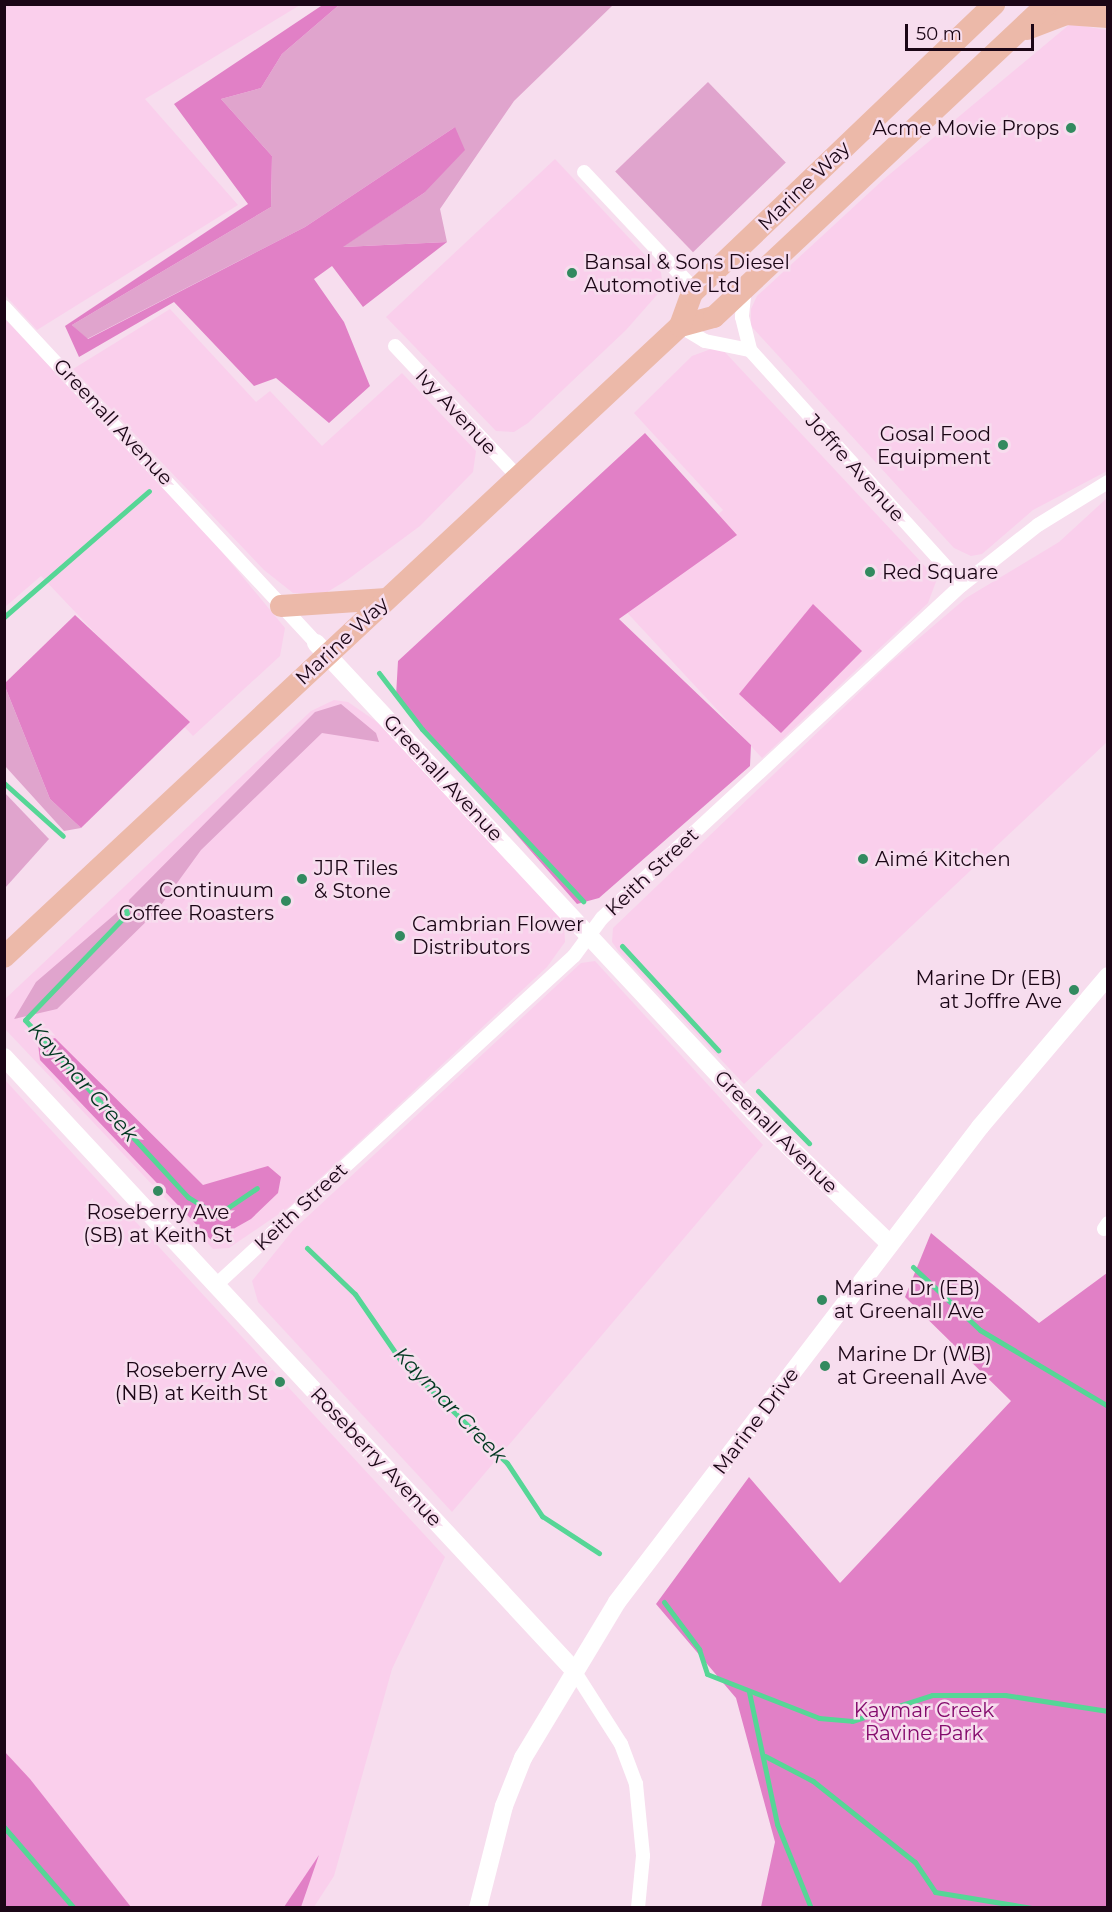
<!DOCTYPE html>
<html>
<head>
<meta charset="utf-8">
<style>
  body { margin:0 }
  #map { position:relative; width:1112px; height:1912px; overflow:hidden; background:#f7ddee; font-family:Montserrat,sans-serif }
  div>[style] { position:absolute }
  .built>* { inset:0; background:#facfec }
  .green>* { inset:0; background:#e0a4cd; transform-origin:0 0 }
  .forest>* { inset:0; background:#e180c6 }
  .stream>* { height:5px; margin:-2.5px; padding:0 2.5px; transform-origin:2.5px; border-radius:2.5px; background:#56d696 }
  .minor>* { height:14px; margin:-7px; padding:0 7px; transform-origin:7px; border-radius:7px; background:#fff }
  .tertiary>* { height:18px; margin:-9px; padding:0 9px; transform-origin:9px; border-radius:9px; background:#fff }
  .primary>* { height:22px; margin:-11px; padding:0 11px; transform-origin:11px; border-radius:11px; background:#ecb9a9 }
  .dots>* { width:16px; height:16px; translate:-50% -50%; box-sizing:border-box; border:3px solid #f7ddee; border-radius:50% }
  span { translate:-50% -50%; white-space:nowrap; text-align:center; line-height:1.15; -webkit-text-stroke:5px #f7ddee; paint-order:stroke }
  .poi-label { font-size:20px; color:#1b0616 }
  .right { translate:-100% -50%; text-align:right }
  .left { translate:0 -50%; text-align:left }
  .street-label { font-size:20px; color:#1b0616 }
  .park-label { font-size:20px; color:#840b6c }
  .water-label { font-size:21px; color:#003820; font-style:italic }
  .frame { position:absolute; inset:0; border:6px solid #1b0616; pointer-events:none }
  .scale { position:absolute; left:905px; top:24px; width:129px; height:27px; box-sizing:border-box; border:3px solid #1b0616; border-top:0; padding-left:8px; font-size:18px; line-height:21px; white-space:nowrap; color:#1b0616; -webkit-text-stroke:4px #f7ddee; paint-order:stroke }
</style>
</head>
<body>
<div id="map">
  <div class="built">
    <div style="clip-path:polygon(5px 4px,300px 5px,145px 99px,238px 205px,37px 330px,5px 295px)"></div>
    <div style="clip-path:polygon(1070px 24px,1107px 30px,1107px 471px,1033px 510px,982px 554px,971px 556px,954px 548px,751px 326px,751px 309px,757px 296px,884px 179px)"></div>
    <div style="clip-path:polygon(555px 159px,661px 272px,663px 288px,626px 330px,528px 423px,514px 432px,496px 431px,386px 317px)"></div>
    <div style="clip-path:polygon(170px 309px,256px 402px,270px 391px,322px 446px,402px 373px,476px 451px,473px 472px,420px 526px,347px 580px,324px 594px,293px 593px,264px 570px,73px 369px)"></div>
    <div style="clip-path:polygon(4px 318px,203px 529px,285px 628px,280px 656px,193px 736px,41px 576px,5px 607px)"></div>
    <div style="clip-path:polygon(711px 349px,722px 349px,937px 579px,928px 603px,762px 758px,620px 605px,723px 510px,634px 413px,692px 356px)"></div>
    <div style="clip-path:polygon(1107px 498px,1107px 742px,744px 1084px,619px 952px,612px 942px,613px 928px,890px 663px,966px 598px,1059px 542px)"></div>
    <div style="clip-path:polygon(334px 700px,348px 702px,380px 724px,564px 922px,565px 942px,547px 967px,289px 1207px,229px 1248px,213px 1249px,5px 1029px,4px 1000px,311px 711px)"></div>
    <div style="clip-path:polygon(595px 961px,763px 1145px,452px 1512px,258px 1302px,252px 1281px,293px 1230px,581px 963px)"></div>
    <div style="clip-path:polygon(5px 1080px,445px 1557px,392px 1669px,334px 1876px,314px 1907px,88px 1907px,5px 1819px)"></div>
  </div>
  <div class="green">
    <div style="clip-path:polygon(339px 5px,613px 5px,514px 101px,440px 209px,447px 242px,342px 247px,424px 193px,455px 127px,305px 227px,87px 339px,72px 325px,271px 207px,272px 156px,221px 99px,261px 88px,282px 54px)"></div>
    <div style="left:708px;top:82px;width:112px;height:129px;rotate:46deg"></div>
    <div style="clip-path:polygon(4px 684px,50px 799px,81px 828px,64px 831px,5px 766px)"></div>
    <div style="clip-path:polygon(341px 704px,376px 733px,379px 742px,322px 733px,201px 850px,156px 912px,57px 1009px,14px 1019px,36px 982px,121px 909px,119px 917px,127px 917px,129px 900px,315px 712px)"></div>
    <div style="clip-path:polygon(4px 792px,49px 839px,5px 888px,4px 888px)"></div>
  </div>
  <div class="forest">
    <div style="clip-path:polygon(324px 4px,339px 5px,282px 54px,261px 88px,221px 99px,272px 156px,271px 207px,72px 325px,88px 339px,305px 227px,455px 127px,465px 150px,424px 193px,343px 247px,447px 242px,363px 307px,332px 266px,314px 279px,344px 322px,370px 386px,329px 423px,276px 378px,254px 386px,174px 302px,79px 357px,65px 326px,248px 204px,174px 104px)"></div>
    <div style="clip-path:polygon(645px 433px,737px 535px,619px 619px,751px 745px,750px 766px,599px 898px,577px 904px,396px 696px,398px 661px)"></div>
    <div style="clip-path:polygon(813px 604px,862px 651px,781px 733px,739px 694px)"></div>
    <div style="clip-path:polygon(75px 615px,190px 722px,81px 828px,50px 799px,4px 684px)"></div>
    <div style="clip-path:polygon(55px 1038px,203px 1185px,268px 1166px,281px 1177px,278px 1193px,251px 1219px,212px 1241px,40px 1060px,38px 1044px)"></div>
    <div style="clip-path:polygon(931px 1233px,1039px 1323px,1107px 1273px,1107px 1907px,761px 1907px,775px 1842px,736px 1698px,656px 1604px,749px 1477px,840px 1583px,1011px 1401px,905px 1297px)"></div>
    <div style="clip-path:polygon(4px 1751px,30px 1779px,131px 1907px,5px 1907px)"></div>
    <div style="clip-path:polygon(319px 1855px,301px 1907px,284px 1907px)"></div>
  </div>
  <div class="stream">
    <div style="left:4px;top:617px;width:192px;rotate:-41deg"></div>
    <div style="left:379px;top:673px;width:71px;rotate:52.5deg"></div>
    <div style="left:422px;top:729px;width:236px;rotate:46.9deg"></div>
    <div style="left:4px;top:783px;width:79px;rotate:41.9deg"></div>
    <div style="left:125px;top:906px;width:8px;rotate:76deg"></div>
    <div style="left:127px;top:914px;width:147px;rotate:133.9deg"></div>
    <div style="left:25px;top:1020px;width:241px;rotate:47.4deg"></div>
    <div style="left:188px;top:1197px;width:34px;rotate:32deg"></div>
    <div style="left:217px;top:1215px;width:48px;rotate:-34deg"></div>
    <div style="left:622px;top:946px;width:142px;rotate:47.3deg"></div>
    <div style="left:758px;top:1091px;width:73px;rotate:45.6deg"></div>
    <div style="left:307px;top:1248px;width:66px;rotate:43.8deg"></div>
    <div style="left:355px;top:1294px;width:81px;rotate:55.5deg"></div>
    <div style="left:401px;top:1361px;width:147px;rotate:43.9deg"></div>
    <div style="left:507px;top:1463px;width:64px;rotate:56.6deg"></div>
    <div style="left:542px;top:1516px;width:68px;rotate:33deg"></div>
    <div style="left:913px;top:1267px;width:92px;rotate:43.2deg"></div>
    <div style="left:980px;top:1330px;width:149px;rotate:30.7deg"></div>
    <div style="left:664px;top:1602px;width:59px;rotate:53.3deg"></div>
    <div style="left:699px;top:1649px;width:26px;rotate:72deg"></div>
    <div style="left:707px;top:1674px;width:120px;rotate:21.4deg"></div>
    <div style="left:819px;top:1718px;width:33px;rotate:5deg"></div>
    <div style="left:852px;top:1721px;width:84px;rotate:-18deg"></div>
    <div style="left:932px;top:1695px;width:73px"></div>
    <div style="left:1005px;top:1695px;width:104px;rotate:8.8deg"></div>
    <div style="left:749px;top:1692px;width:135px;rotate:78deg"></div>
    <div style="left:777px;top:1824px;width:91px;rotate:68deg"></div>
    <div style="left:765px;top:1756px;width:54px;rotate:27.5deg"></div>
    <div style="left:813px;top:1781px;width:130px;rotate:38.5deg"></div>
    <div style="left:915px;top:1862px;width:36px;rotate:56deg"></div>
    <div style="left:935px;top:1892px;width:98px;rotate:9.4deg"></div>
    <div style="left:4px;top:1827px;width:107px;rotate:49.2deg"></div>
  </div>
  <div class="minor">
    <div style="left:584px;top:172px;width:162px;rotate:46.8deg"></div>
    <div style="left:745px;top:287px;width:30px;rotate:96deg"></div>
    <div style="left:742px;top:317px;width:34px;rotate:76deg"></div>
    <div style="left:750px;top:350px;width:316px;rotate:47.9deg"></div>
    <div style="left:4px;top:307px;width:459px;rotate:47.1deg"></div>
    <div style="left:680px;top:326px;width:29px;rotate:31deg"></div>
    <div style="left:705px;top:341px;width:46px;rotate:11.3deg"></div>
    <div style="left:395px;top:346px;width:180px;rotate:46.8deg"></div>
    <div style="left:1104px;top:1229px;width:7px;rotate:-56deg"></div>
    <div style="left:216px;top:1285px;width:486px;rotate:-42.6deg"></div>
    <div style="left:574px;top:956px;width:47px;rotate:-53.6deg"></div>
    <div style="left:602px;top:918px;width:490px;rotate:-42.8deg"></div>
    <div style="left:962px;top:585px;width:97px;rotate:-38.3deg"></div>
    <div style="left:1038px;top:525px;width:82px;rotate:-31.6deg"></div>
    <div style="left:573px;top:1669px;width:89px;rotate:57.4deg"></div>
    <div style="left:621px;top:1744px;width:43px;rotate:69.4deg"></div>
    <div style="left:636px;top:1784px;width:72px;rotate:84.4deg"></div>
    <div style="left:643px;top:1856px;width:52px;rotate:95.5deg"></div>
  </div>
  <div class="tertiary">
    <div style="left:316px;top:643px;width:642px;rotate:47.02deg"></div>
    <div style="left:754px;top:1113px;width:187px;rotate:43.9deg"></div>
    <div style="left:4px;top:1057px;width:836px;rotate:47.09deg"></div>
    <div style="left:478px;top:1908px;width:105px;rotate:-75.7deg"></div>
    <div style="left:504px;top:1806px;width:52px;rotate:-68.4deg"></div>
    <div style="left:523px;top:1758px;width:182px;rotate:-58.9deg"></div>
    <div style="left:617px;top:1602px;width:598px;rotate:-52.61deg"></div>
    <div style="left:980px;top:1127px;width:198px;rotate:-49.7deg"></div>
  </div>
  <div class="primary">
    <div style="left:1027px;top:29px;width:42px;rotate:-21deg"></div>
    <div style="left:1066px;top:14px;width:42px;rotate:4.1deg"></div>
    <div style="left:680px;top:326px;width:35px;rotate:-15deg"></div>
    <div style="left:714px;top:317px;width:457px;rotate:-43.2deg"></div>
    <div style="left:281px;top:606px;width:106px;rotate:-3.8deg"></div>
    <div style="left:4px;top:957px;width:925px;rotate:-43.03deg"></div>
    <div style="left:680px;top:326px;width:35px;rotate:-70deg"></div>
    <div style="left:692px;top:293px;width:418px;rotate:-43.7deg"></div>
  </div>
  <div class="dots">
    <div style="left:1071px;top:128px;background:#328a5f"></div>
    <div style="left:572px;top:273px;background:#328a5f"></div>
    <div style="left:1003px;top:445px;background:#328a5f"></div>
    <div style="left:870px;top:572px;background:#328a5f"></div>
    <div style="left:863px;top:859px;background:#328a5f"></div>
    <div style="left:302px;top:879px;background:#328a5f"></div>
    <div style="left:286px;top:901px;background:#328a5f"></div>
    <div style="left:400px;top:936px;background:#328a5f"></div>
    <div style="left:1074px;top:990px;background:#328a5f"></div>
    <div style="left:158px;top:1191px;background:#328a5f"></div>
    <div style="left:822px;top:1300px;background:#328a5f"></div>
    <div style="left:825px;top:1366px;background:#328a5f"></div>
    <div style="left:280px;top:1382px;background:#328a5f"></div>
  </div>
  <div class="poi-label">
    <span class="right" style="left:1059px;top:128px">Acme Movie Props</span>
    <span class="left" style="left:584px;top:274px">Bansal &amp; Sons Diesel<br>Automotive Ltd</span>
    <span class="right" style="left:991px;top:446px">Gosal Food<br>Equipment</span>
    <span class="left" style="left:882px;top:572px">Red Square</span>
    <span class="left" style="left:875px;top:859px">Aimé Kitchen</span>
    <span class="left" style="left:314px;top:880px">JJR Tiles<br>&amp; Stone</span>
    <span class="right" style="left:274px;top:902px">Continuum<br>Coffee Roasters</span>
    <span class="left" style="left:412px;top:936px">Cambrian Flower<br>Distributors</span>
    <span class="right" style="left:1062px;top:990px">Marine Dr (EB)<br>at Joffre Ave</span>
    <span style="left:158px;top:1224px">Roseberry Ave<br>(SB) at Keith St</span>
    <span class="left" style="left:834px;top:1300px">Marine Dr (EB)<br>at Greenall Ave</span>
    <span class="left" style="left:837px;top:1366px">Marine Dr (WB)<br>at Greenall Ave</span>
    <span class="right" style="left:268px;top:1382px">Roseberry Ave<br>(NB) at Keith St</span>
  </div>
  <div class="street-label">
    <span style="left:804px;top:186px;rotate:-44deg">Marine Way</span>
    <span style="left:456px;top:412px;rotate:47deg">Ivy Avenue</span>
    <span style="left:113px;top:422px;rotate:47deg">Greenall Avenue</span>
    <span style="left:855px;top:468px;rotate:48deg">Joffre Avenue</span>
    <span style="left:342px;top:641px;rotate:-43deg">Marine Way</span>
    <span style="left:443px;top:778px;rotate:47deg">Greenall Avenue</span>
    <span style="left:652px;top:872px;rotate:-43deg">Keith Street</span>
    <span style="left:776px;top:1132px;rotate:45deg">Greenall Avenue</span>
    <span style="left:301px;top:1207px;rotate:-43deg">Keith Street</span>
    <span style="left:756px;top:1421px;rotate:-53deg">Marine Drive</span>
    <span style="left:376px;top:1457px;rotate:47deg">Roseberry Avenue</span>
  </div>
  <div class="park-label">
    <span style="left:924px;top:1722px">Kaymar Creek<br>Ravine Park</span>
  </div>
  <div class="water-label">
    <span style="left:83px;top:1082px;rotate:48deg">Kaymar Creek</span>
    <span style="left:450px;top:1405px;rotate:46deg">Kaymar Creek</span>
  </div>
  <div class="frame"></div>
  <div class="scale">50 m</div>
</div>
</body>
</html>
